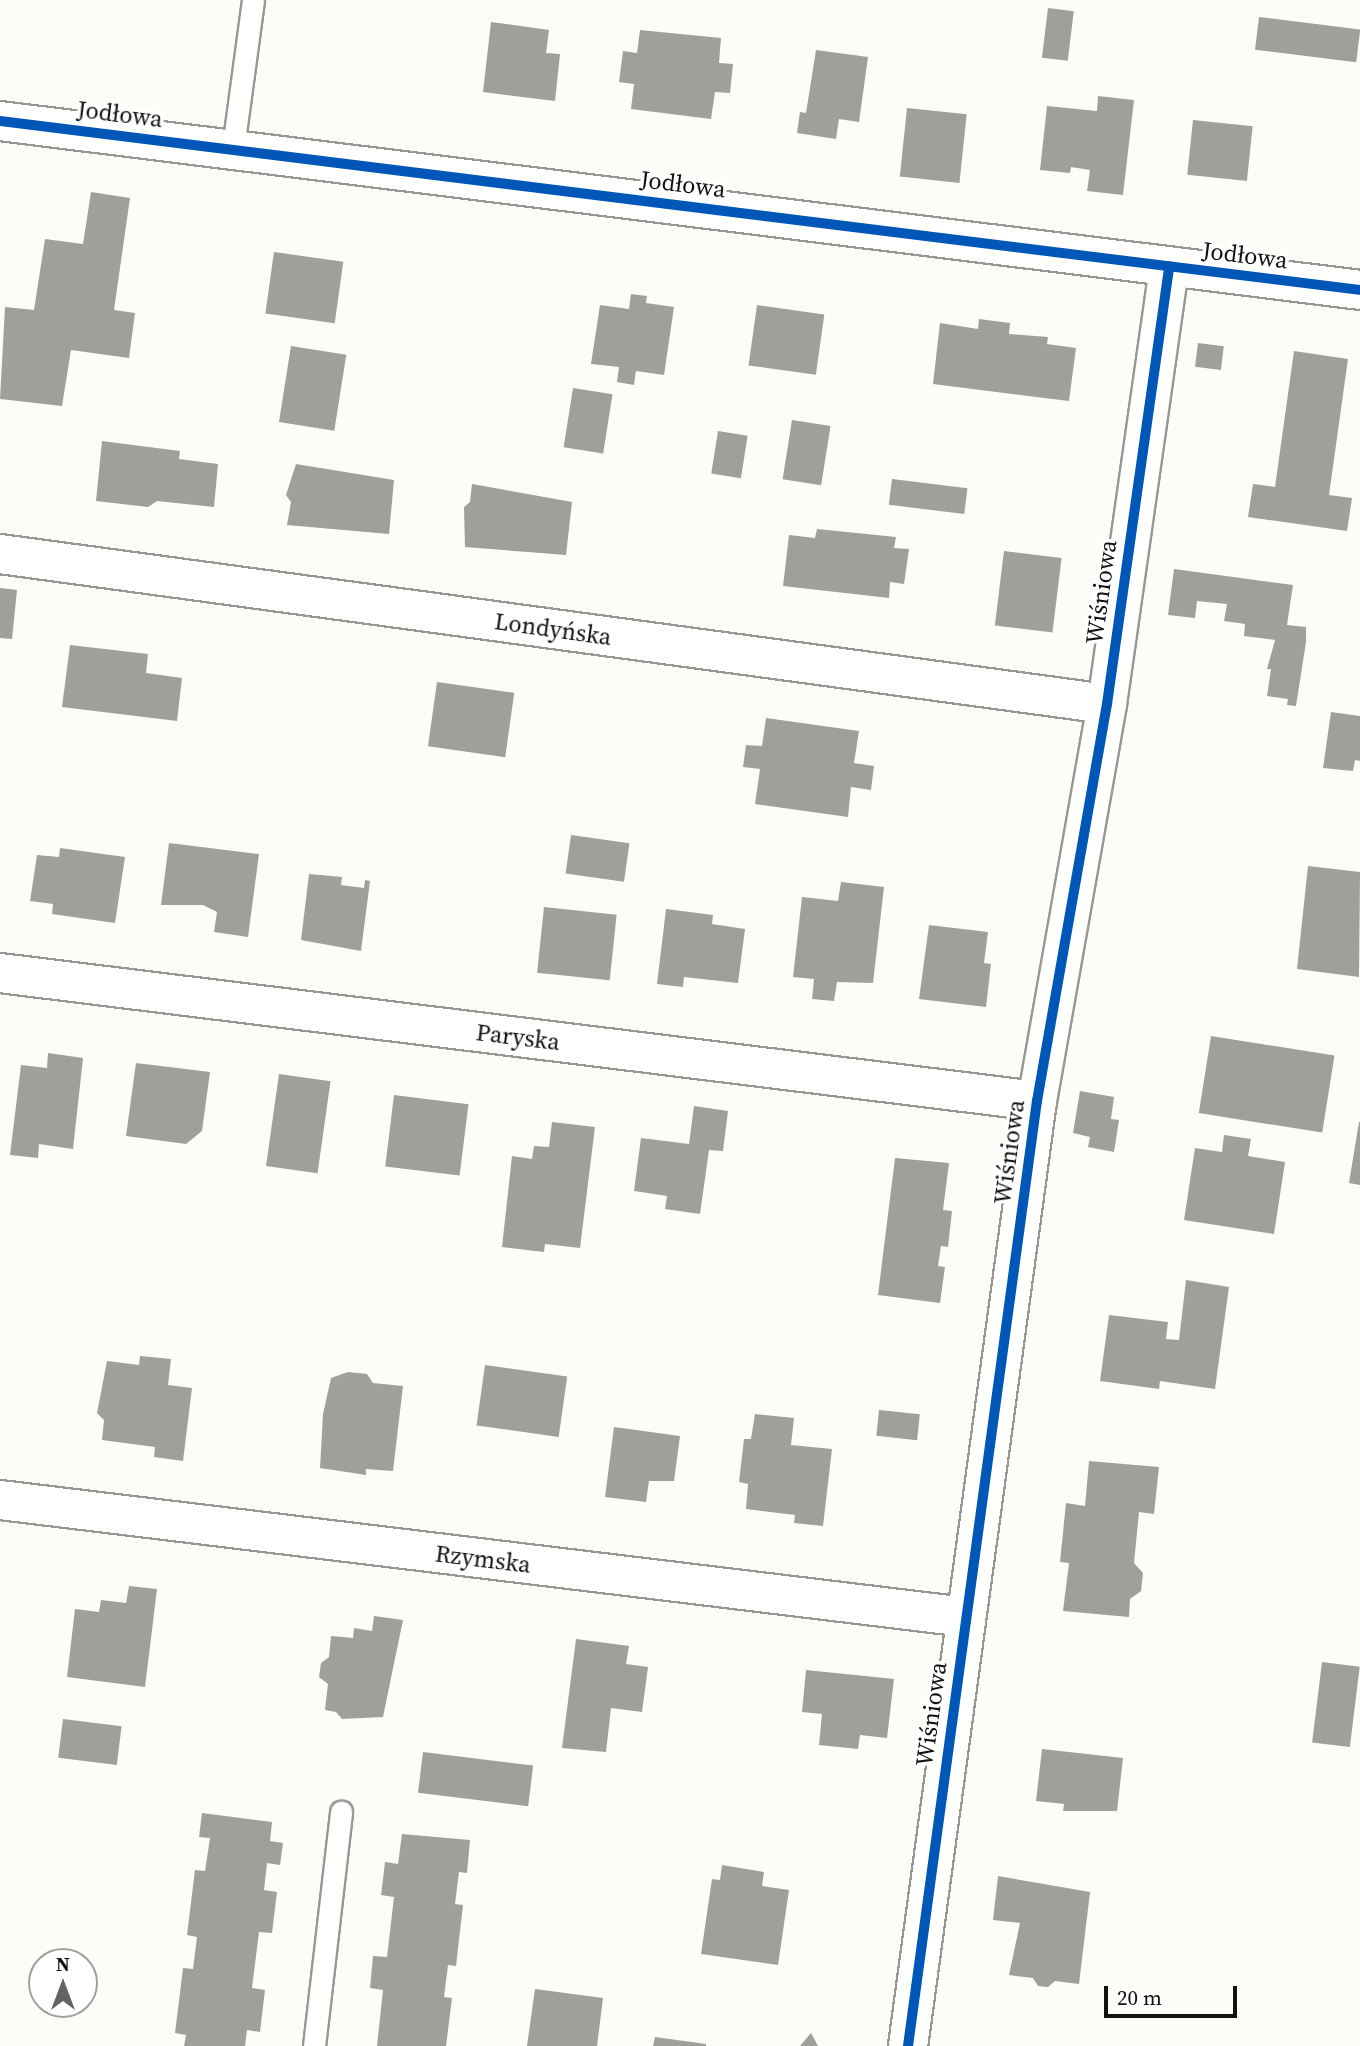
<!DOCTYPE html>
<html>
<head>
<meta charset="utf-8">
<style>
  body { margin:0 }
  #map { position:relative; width:1360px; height:2046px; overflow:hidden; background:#fdfcf7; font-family:"Source Serif 4",serif }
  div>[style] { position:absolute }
  .building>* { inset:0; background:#a19f9c; transform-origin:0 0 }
  .roads { filter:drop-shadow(2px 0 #979795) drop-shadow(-2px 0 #979795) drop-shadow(0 2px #979795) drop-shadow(0 -2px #979795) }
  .lane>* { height:21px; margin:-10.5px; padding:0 10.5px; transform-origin:10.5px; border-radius:10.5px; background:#fffffe }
  .street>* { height:38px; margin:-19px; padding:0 19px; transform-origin:19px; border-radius:19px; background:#fffffe }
  .cycleway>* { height:10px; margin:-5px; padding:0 5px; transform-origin:5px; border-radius:5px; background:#0057b8 }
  span { translate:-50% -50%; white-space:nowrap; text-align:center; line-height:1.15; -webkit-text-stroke:7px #fff; paint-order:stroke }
  .street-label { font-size:24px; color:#111 }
  .north { position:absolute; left:28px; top:1948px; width:70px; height:70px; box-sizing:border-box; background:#fff; border:2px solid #a0a0a0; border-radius:50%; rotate:0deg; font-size:19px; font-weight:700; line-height:28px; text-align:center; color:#111 }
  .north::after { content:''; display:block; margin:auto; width:24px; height:32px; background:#646362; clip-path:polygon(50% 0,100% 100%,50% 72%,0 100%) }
  .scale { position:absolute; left:1104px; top:1986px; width:133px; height:32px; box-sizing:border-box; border:4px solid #111; border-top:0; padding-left:9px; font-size:21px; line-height:24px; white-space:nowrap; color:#111; -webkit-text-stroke:5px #fff; paint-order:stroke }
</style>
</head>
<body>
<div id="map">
  <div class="building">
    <div style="left:1048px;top:8px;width:26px;height:50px;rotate:7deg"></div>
    <div style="left:1259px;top:17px;width:102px;height:33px;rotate:7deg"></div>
    <div style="clip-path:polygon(491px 22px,549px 30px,546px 53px,560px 54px,555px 101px,483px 92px)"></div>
    <div style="clip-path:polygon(640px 30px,721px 38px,719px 63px,733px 64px,730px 93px,715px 92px,711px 119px,631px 109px,634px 84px,619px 82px,623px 51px,637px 53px)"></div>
    <div style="clip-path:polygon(816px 50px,868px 57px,859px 122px,839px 119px,836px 139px,797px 133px,800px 112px,806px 113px)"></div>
    <div style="clip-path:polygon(1098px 96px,1134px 100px,1123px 195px,1087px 191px,1090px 170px,1071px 167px,1070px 173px,1040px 170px,1047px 106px,1097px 111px)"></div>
    <div style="left:907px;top:108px;width:60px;height:69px;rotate:6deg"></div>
    <div style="left:1193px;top:120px;width:60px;height:55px;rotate:6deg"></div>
    <div style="clip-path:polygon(91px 192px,130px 198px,114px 310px,135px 313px,129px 358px,71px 350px,62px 406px,0 399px,5px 307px,34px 310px,45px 239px,83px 244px)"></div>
    <div style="left:274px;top:252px;width:70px;height:62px;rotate:8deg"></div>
    <div style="clip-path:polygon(631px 294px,647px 296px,646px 303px,674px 307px,664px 375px,636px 371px,634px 385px,617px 382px,619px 367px,591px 364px,600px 305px,629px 309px)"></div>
    <div style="left:757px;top:305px;width:68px;height:61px;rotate:8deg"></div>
    <div style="clip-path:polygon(979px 319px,1010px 323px,1009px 334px,1048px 337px,1047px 344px,1076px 348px,1069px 401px,933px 384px,940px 323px,978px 329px)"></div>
    <div style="left:1198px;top:343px;width:26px;height:24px;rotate:7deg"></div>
    <div style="left:291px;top:346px;width:56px;height:77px;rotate:9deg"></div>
    <div style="clip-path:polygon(1294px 351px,1348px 359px,1329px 495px,1352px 498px,1347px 531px,1248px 517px,1253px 484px,1275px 487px)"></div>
    <div style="left:573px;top:388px;width:40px;height:60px;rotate:9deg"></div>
    <div style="left:792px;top:420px;width:39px;height:60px;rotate:9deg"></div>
    <div style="left:718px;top:431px;width:30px;height:43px;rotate:9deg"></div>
    <div style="clip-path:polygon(102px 441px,180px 451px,179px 459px,218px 464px,214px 507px,157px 501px,148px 507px,96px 501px)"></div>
    <div style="clip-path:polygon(296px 464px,394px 480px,389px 534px,287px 525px,291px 502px,286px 495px)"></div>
    <div style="left:892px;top:479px;width:76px;height:26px;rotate:7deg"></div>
    <div style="clip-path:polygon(472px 484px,572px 502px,566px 555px,465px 547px,464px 507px,470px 502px)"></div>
    <div style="clip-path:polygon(817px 529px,896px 537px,894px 548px,909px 549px,904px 584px,890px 582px,889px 598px,783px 586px,789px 535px,815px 538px)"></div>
    <div style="left:1004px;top:551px;width:58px;height:75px;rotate:7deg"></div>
    <div style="clip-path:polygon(1174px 569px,1293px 585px,1287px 625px,1306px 627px,1306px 642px,1296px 706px,1287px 705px,1288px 699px,1267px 696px,1271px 669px,1267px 669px,1275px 640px,1244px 636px,1245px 624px,1224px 621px,1227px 604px,1197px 601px,1195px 618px,1168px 615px)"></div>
    <div style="clip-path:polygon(0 588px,17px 590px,12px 639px,0 638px)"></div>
    <div style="clip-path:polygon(70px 645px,148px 654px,146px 673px,182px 678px,177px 721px,62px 707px)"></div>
    <div style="left:437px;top:682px;width:78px;height:65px;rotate:8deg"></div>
    <div style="clip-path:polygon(1331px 712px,1360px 716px,1360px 761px,1355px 760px,1353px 771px,1323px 768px)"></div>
    <div style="clip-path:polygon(766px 718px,859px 731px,854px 763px,874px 766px,871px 790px,851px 787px,848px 817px,755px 804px,760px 769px,743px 767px,746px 745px,762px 746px)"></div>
    <div style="left:571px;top:835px;width:59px;height:39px;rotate:8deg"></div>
    <div style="clip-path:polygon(169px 843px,259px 854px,248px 937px,214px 932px,217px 912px,203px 905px,161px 905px)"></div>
    <div style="clip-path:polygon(60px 848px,125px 857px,115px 923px,52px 914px,53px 904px,30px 901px,37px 855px,59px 857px)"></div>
    <div style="clip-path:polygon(1308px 866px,1360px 872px,1359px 977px,1297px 969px)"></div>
    <div style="clip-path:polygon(309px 874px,342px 877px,341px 885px,364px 888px,365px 880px,370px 881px,361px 951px,301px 940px)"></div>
    <div style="clip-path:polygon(841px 882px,884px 887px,873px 983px,837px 982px,834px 1001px,812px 999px,814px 979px,793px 977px,802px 897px,838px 901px)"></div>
    <div style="left:544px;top:907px;width:73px;height:66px;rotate:6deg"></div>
    <div style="clip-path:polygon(666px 909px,713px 915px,712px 924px,745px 929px,738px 983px,684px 977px,683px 987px,657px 984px)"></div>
    <div style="clip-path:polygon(929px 925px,988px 932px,984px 963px,991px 964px,986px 1007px,919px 999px)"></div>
    <div style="left:1211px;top:1036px;width:125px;height:78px;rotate:9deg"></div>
    <div style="clip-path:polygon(48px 1053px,83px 1058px,73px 1149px,39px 1144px,38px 1158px,10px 1155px,21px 1065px,47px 1068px)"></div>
    <div style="clip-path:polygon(136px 1063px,210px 1072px,202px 1131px,186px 1144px,126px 1136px)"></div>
    <div style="left:279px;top:1074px;width:52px;height:93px;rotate:8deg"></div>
    <div style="clip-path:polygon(1080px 1091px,1114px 1097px,1111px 1119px,1119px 1120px,1114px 1152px,1088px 1147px,1090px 1137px,1073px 1133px)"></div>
    <div style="left:394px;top:1095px;width:75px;height:72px;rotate:7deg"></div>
    <div style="clip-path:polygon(694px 1106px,728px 1111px,723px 1151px,709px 1150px,700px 1214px,665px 1209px,667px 1196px,634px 1191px,641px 1138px,689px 1144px)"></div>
    <div style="clip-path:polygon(552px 1122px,595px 1127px,580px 1248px,545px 1244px,544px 1252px,502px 1247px,512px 1156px,532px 1159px,534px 1146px,549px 1147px)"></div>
    <div style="clip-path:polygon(1359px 1122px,1360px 1122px,1360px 1185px,1349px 1183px)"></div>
    <div style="clip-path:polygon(1224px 1135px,1251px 1139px,1248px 1156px,1285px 1162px,1274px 1234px,1184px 1220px,1195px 1148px,1222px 1152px)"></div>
    <div style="clip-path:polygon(895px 1158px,949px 1163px,943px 1210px,952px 1211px,948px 1247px,941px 1246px,938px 1266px,945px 1267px,940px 1303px,878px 1295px)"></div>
    <div style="clip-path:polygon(1186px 1280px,1229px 1287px,1215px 1389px,1160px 1381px,1159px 1389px,1100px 1381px,1109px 1315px,1168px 1322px,1166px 1339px,1179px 1340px)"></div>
    <div style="clip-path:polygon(140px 1356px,171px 1359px,168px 1385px,192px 1388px,183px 1461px,154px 1457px,155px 1447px,102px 1440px,104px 1420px,97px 1413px,107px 1361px,139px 1365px)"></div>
    <div style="left:485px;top:1365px;width:83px;height:61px;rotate:8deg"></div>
    <div style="clip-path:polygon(348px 1372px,367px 1374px,373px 1383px,403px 1386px,393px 1471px,366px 1469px,366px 1475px,320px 1468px,323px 1414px,331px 1378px)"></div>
    <div style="left:879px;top:1410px;width:41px;height:26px;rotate:6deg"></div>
    <div style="clip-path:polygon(755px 1414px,794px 1418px,791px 1445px,832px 1449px,823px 1526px,794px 1523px,795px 1515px,746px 1509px,748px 1484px,739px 1482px,744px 1439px,751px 1439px)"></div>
    <div style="clip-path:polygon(614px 1427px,680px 1436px,674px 1481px,649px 1481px,646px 1502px,605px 1497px)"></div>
    <div style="clip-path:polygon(1089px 1461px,1159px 1467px,1154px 1514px,1139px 1512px,1134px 1563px,1143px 1573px,1141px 1591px,1130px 1599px,1129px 1617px,1063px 1611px,1069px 1563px,1060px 1562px,1066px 1503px,1085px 1506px)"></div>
    <div style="clip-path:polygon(129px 1586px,157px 1589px,145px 1687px,67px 1677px,75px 1609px,99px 1612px,101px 1600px,126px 1603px)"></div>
    <div style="clip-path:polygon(374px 1616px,403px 1620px,383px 1717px,342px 1719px,336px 1712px,325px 1710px,328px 1684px,319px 1677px,321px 1663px,329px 1657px,331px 1636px,353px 1638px,354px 1628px,372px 1631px)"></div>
    <div style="clip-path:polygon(576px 1639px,629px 1646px,626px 1664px,648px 1667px,642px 1712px,611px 1708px,606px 1752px,562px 1748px)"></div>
    <div style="left:1322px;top:1662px;width:38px;height:81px;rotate:7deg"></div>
    <div style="clip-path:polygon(806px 1670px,894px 1679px,887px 1738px,860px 1735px,858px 1749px,819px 1745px,822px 1714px,802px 1712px)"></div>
    <div style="left:63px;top:1719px;width:59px;height:39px;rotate:7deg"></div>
    <div style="clip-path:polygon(1042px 1749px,1123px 1758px,1117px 1811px,1063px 1811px,1064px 1804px,1036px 1801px)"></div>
    <div style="left:423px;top:1752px;width:111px;height:41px;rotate:7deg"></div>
    <div style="clip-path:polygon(202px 1813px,272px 1822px,270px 1841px,283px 1843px,280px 1865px,267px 1863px,264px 1890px,277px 1892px,272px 1933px,259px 1932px,252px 1988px,265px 1990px,260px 2032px,247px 2030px,245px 2046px,184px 2046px,186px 2035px,175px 2033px,183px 1968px,193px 1969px,197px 1937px,187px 1935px,195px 1870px,205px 1871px,210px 1838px,199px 1837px)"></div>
    <div style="clip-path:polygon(402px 1834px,470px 1840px,467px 1873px,459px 1872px,455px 1904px,463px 1905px,456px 1966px,448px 1965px,444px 1997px,452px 1998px,446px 2046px,377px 2046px,383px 1990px,370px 1988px,373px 1956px,387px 1957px,394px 1897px,381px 1895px,383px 1879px,385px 1862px,398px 1864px)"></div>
    <div style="clip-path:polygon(722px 1865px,764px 1872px,762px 1886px,789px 1890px,778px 1965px,701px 1954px,712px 1879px,720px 1880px)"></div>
    <div style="clip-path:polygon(998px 1876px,1090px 1892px,1079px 1984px,1055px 1981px,1048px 1987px,1038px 1986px,1033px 1978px,1009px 1975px,1020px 1923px,993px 1920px)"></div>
    <div style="clip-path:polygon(535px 1989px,603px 1998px,597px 2046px,527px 2046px)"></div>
    <div style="clip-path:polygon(811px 2033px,818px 2046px,800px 2046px)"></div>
    <div style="clip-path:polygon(655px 2037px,706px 2044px,706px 2046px,653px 2046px)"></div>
  </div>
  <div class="roads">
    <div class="lane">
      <div style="left:233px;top:148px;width:149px;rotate:-82.3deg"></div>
      <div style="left:314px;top:2046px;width:236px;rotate:-83.4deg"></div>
    </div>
    <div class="street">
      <div style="left:0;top:121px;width:1370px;rotate:7.08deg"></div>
      <div style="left:0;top:554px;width:1117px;rotate:7.72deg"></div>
      <div style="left:0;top:973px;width:1045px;rotate:7.04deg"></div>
      <div style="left:0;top:1500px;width:972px;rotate:6.91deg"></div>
      <div style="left:908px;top:2046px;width:954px;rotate:-82.23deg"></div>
      <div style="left:1037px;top:1101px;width:403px;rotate:-80deg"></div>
      <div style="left:1107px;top:704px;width:442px;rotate:-81.9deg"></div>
    </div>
  </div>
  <div class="cycleway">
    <div style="left:0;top:121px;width:1370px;rotate:7.08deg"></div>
    <div style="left:908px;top:2046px;width:954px;rotate:-82.23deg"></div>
    <div style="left:1037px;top:1101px;width:403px;rotate:-80deg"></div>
    <div style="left:1107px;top:704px;width:442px;rotate:-81.9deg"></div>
  </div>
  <div class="street-label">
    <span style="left:120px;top:114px;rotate:7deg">Jodłowa</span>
    <span style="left:683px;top:184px;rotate:7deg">Jodłowa</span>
    <span style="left:1245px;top:255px;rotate:7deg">Jodłowa</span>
    <span style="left:1101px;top:592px;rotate:-82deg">Wiśniowa</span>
    <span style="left:553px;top:629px;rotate:8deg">Londyńska</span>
    <span style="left:518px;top:1037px;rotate:7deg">Paryska</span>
    <span style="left:1009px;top:1152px;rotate:-82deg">Wiśniowa</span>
    <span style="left:483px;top:1559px;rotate:7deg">Rzymska</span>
    <span style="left:931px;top:1714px;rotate:-82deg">Wiśniowa</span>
  </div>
  <div class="north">N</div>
  <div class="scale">20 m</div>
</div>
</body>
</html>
